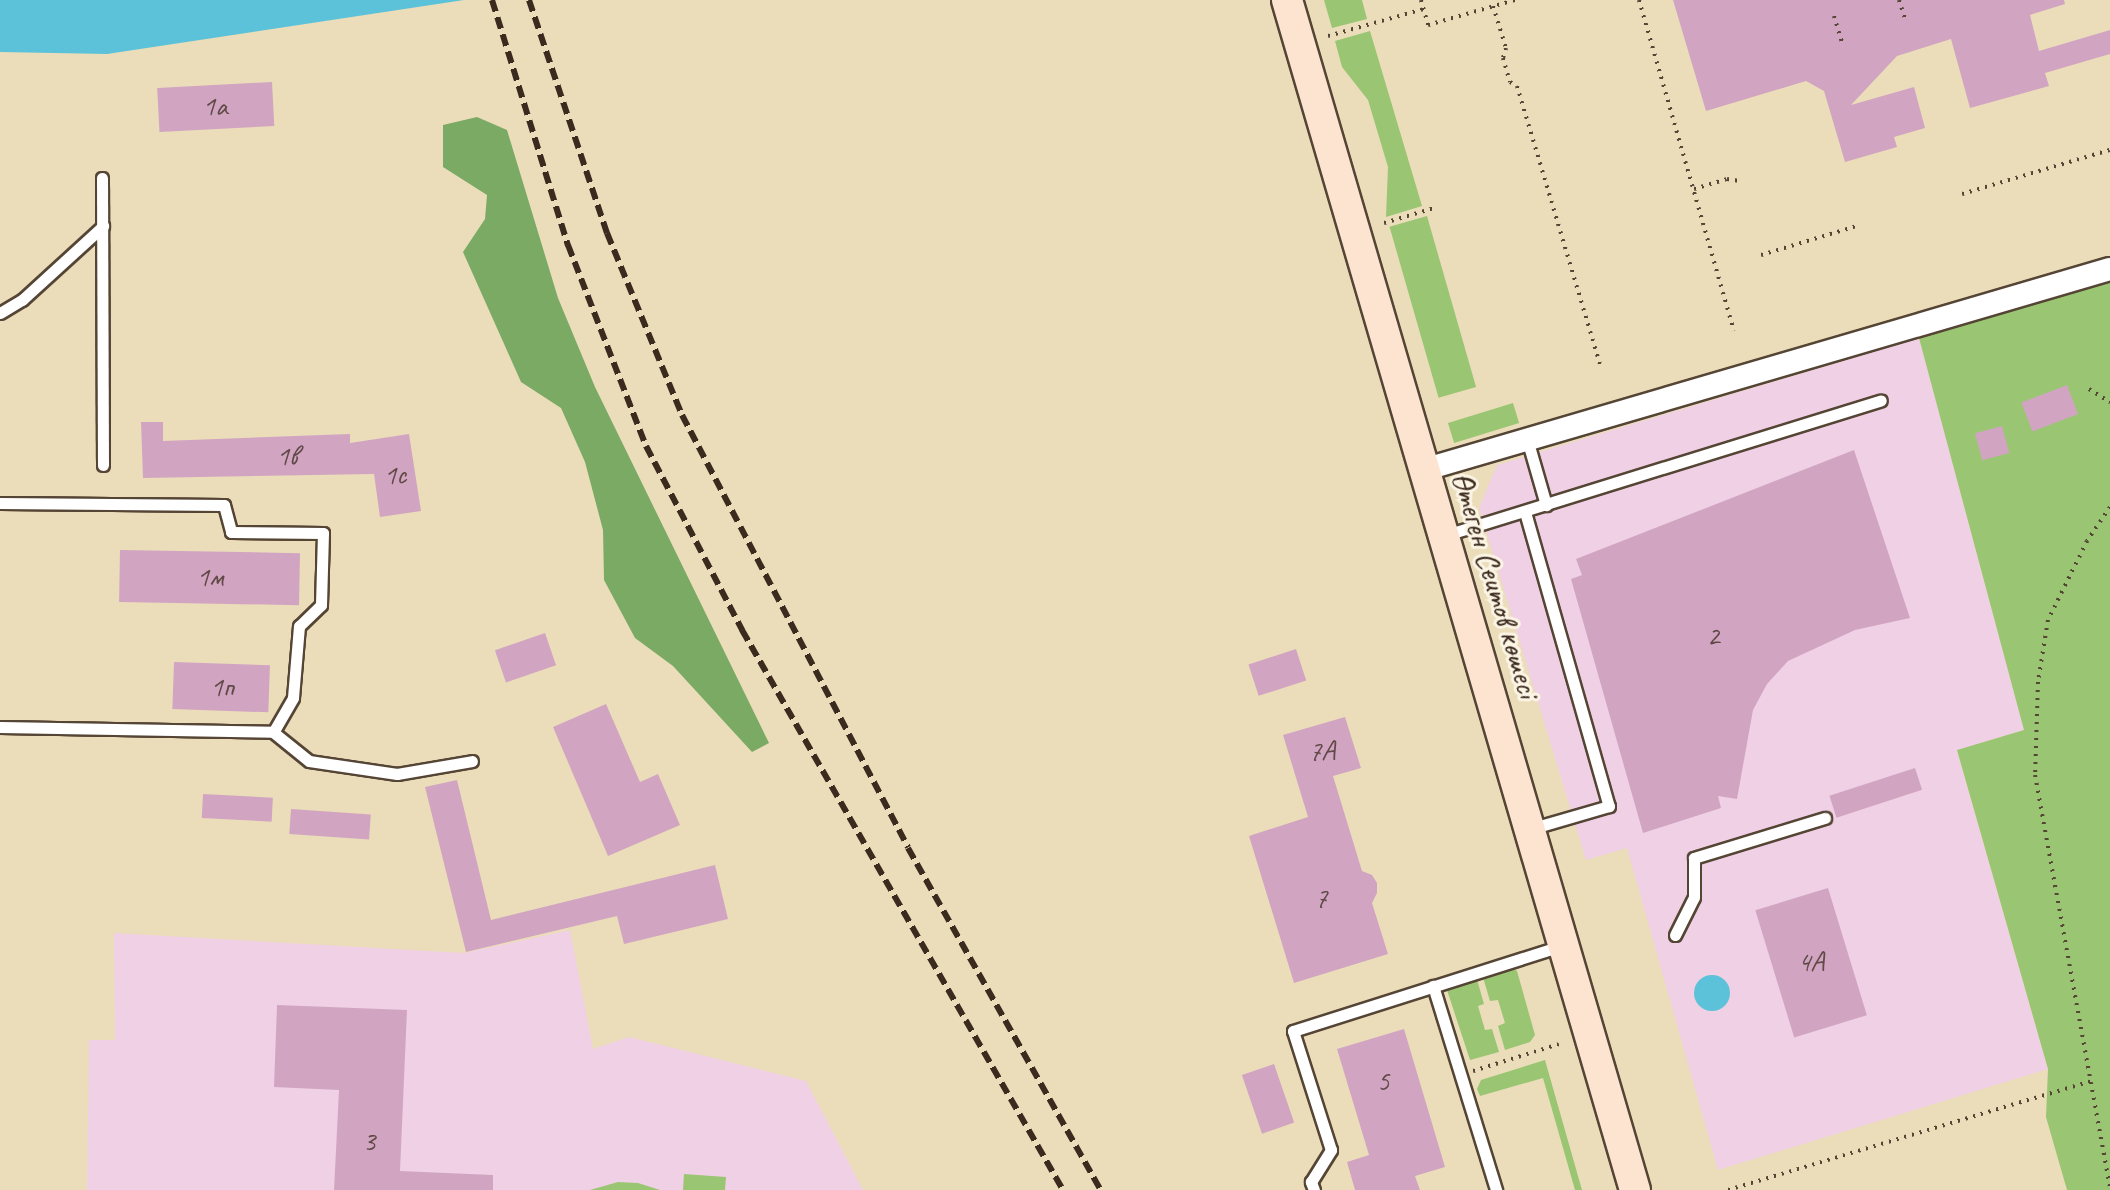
<!DOCTYPE html>
<html>
<head>
<meta charset="utf-8">
<style>
  body { margin:0 }
  #map { position:relative; width:2110px; height:1190px; overflow:hidden; background:#ebddba; font-family:Caveat,sans-serif }
  div>[style] { position:absolute }
  .built>* { inset:0; background:#f0d0e4 }
  .green>* { inset:0; background:#9ac572; transform-origin:0 0 }
  .forest>* { inset:0; background:#7baa64 }
  .water>* { inset:0; background:#5cc2d9 }
  .round { border-radius:50% }
  .building>* { inset:0; background:#d1a5c1; transform-origin:0 0 }
  .path>* { height:4px; margin-top:-2px; transform-origin:0; background:repeating-linear-gradient(90deg,#554535 0 2px,transparent 0 8px) }
  .roads { filter:drop-shadow(2px 0 #554535) drop-shadow(-2px 0 #554535) drop-shadow(0 2px #554535) drop-shadow(0 -2px #554535) }
  .lane>* { height:11px; margin:-5.5px; padding:0 5.5px; transform-origin:5.5px; border-radius:5.5px; background:#fff }
  .street>* { height:22px; margin:-11px; padding:0 11px; transform-origin:11px; border-radius:11px; background:#fff }
  .secondary>* { height:30px; margin:-15px; padding:0 15px; transform-origin:15px; border-radius:15px; background:#fde4d1 }
  .rail>* { height:6px; margin-top:-3px; transform-origin:0; background:repeating-linear-gradient(90deg,#3b2a1e 0 12px,transparent 0 18px) }
  span { translate:-50% -50%; white-space:nowrap; text-align:center; line-height:1.15; -webkit-text-stroke:6px #fcf5e5; paint-order:stroke }
  .number-label { font-size:28px; color:#604947 }
  .number-label span { -webkit-text-stroke-width:0 }
  .street-label { font-size:32px; color:#3b2a1e }
</style>
</head>
<body>
<div id="map">
  <div class="built">
    <div style="clip-path:polygon(1919px 338px,2024px 730px,1957px 751px,2048px 1069px,1718px 1170px,1627px 848px,1586px 860px,1479px 508px,1497px 465px)"></div>
    <div style="clip-path:polygon(570px 930px,593px 1049px,629px 1037px,806px 1081px,863px 1190px,87px 1190px,89px 1040px,115px 1040px,114px 933px,464px 953px)"></div>
  </div>
  <div class="green">
    <div style="clip-path:polygon(1324px 0,1362px 0,1367px 19px,1332px 28px)"></div>
    <div style="clip-path:polygon(1370px 31px,1422px 206px,1386px 217px,1388px 167px,1368px 100px,1342px 67px,1335px 41px)"></div>
    <div style="left:1427px;top:216px;width:178px;height:39px;rotate:74deg"></div>
    <div style="clip-path:polygon(2110px 282px,2110px 1190px,2067px 1190px,2046px 1117px,2048px 1069px,1957px 750px,2024px 730px,1919px 338px)"></div>
    <div style="left:1513px;top:403px;width:21px;height:68px;rotate:73deg"></div>
    <div style="clip-path:polygon(1509px 965px,1517px 971px,1535px 1035px,1530px 1042px,1505px 1050px,1498px 1026px,1505px 1023px,1498px 1000px,1490px 1001px,1482px 974px)"></div>
    <div style="clip-path:polygon(1476px 976px,1484px 1004px,1478px 1006px,1485px 1030px,1492px 1029px,1499px 1052px,1470px 1060px,1446px 987px)"></div>
    <div style="clip-path:polygon(1545px 1060px,1582px 1190px,1575px 1190px,1543px 1078px,1480px 1096px,1477px 1089px,1481px 1080px)"></div>
    <div style="clip-path:polygon(684px 1174px,726px 1177px,725px 1190px,683px 1190px)"></div>
    <div style="clip-path:polygon(618px 1182px,638px 1183px,660px 1190px,590px 1190px)"></div>
  </div>
  <div class="forest">
    <div style="clip-path:polygon(477px 117px,507px 130px,558px 298px,595px 387px,769px 743px,752px 752px,673px 666px,635px 638px,604px 580px,603px 530px,585px 462px,561px 408px,521px 382px,463px 252px,485px 219px,487px 195px,443px 167px,443px 125px)"></div>
  </div>
  <div class="water">
    <div style="clip-path:polygon(0 0,464px 0,107px 54px,0 52px)"></div>
    <div class="round" style="left:1694px;top:975px;width:36px;height:36px"></div>
  </div>
  <div class="building">
    <div style="clip-path:polygon(1673px 0,2064px 0,2065px 4px,2030px 15px,2039px 51px,2110px 30px,2110px 54px,2045px 73px,2049px 86px,1970px 108px,1951px 39px,1897px 56px,1851px 105px,1914px 87px,1925px 128px,1894px 137px,1897px 147px,1845px 162px,1824px 91px,1806px 81px,1706px 111px)"></div>
    <div style="left:272px;top:82px;width:44px;height:115px;rotate:87deg"></div>
    <div style="left:2067px;top:385px;width:31px;height:49px;rotate:69deg"></div>
    <div style="clip-path:polygon(141px 422px,163px 422px,163px 441px,350px 434px,350px 443px,409px 434px,421px 511px,380px 517px,374px 474px,143px 478px)"></div>
    <div style="left:2002px;top:426px;width:28px;height:28px;rotate:75deg"></div>
    <div style="clip-path:polygon(1854px 450px,1910px 618px,1855px 630px,1788px 661px,1767px 684px,1753px 710px,1737px 799px,1718px 796px,1721px 808px,1643px 833px,1571px 579px,1582px 575px,1576px 559px)"></div>
    <div style="left:120px;top:550px;width:180px;height:52px;rotate:1deg"></div>
    <div style="left:545px;top:633px;width:34px;height:53px;rotate:71deg"></div>
    <div style="left:1296px;top:649px;width:33px;height:50px;rotate:72deg"></div>
    <div style="left:174px;top:662px;width:96px;height:47px;rotate:2deg"></div>
    <div style="clip-path:polygon(606px 704px,640px 782px,658px 774px,680px 825px,608px 856px,553px 727px)"></div>
    <div style="clip-path:polygon(1345px 717px,1361px 768px,1333px 776px,1362px 871px,1372px 875px,1377px 883px,1377px 893px,1372px 903px,1388px 954px,1294px 983px,1249px 836px,1308px 817px,1283px 735px)"></div>
    <div style="left:1915px;top:768px;width:23px;height:90px;rotate:72deg"></div>
    <div style="clip-path:polygon(457px 780px,491px 920px,715px 865px,728px 919px,624px 944px,617px 916px,466px 952px,425px 787px)"></div>
    <div style="left:203px;top:794px;width:70px;height:24px;rotate:3deg"></div>
    <div style="left:291px;top:809px;width:80px;height:25px;rotate:4deg"></div>
    <div style="left:1828px;top:888px;width:133px;height:76px;rotate:73deg"></div>
    <div style="clip-path:polygon(277px 1005px,407px 1010px,400px 1171px,493px 1175px,493px 1190px,334px 1190px,339px 1090px,274px 1087px)"></div>
    <div style="clip-path:polygon(1404px 1029px,1445px 1167px,1415px 1176px,1420px 1190px,1355px 1190px,1347px 1162px,1369px 1155px,1337px 1049px)"></div>
    <div style="left:1274px;top:1064px;width:62px;height:34px;rotate:71deg"></div>
  </div>
  <div class="path">
    <div style="left:1421px;top:0;width:26px;rotate:74deg"></div>
    <div style="left:1428px;top:25px;width:91px;rotate:-16deg"></div>
    <div style="left:1639px;top:0;width:344px;rotate:74deg"></div>
    <div style="left:1899px;top:0;width:23px;rotate:72deg"></div>
    <div style="left:1493px;top:6px;width:44px;rotate:72.8deg"></div>
    <div style="left:1506px;top:48px;width:10px;rotate:107deg"></div>
    <div style="left:1503px;top:58px;width:25px;rotate:74deg"></div>
    <div style="left:1510px;top:82px;width:8px;rotate:30deg"></div>
    <div style="left:1517px;top:86px;width:294px;rotate:73.4deg"></div>
    <div style="left:1834px;top:16px;width:27px;rotate:73deg"></div>
    <div style="left:1328px;top:36px;width:100px;rotate:-15.7deg"></div>
    <div style="left:1694px;top:189px;width:34px;rotate:-17deg"></div>
    <div style="left:1727px;top:179px;width:13px;rotate:9deg"></div>
    <div style="left:1962px;top:194px;width:154px;rotate:-16.6deg"></div>
    <div style="left:1384px;top:223px;width:52px;rotate:-16.7deg"></div>
    <div style="left:1761px;top:255px;width:103px;rotate:-16.9deg"></div>
    <div style="left:2089px;top:389px;width:25px;rotate:32deg"></div>
    <div style="left:2110px;top:507px;width:41px;rotate:124.1deg"></div>
    <div style="left:2087px;top:541px;width:88px;rotate:116.3deg"></div>
    <div style="left:2048px;top:620px;width:63px;rotate:99.2deg"></div>
    <div style="left:2038px;top:682px;width:93px;rotate:91.8deg"></div>
    <div style="left:2035px;top:775px;width:418px;rotate:79.7deg"></div>
    <div style="left:1473px;top:1071px;width:90px;rotate:-17.4deg"></div>
    <div style="left:1728px;top:1190px;width:380px;rotate:-16.7deg"></div>
  </div>
  <div class="roads">
    <div class="lane">
      <div style="left:102px;top:178px;width:287px;rotate:89.8deg"></div>
      <div style="left:0;top:313px;width:26px;rotate:-31deg"></div>
      <div style="left:22px;top:300px;width:110px;rotate:-42.4deg"></div>
      <div style="left:1527px;top:439px;width:69px;rotate:73.9deg"></div>
      <div style="left:0;top:503px;width:224px;rotate:0.5deg"></div>
      <div style="left:224px;top:505px;width:28px;rotate:75deg"></div>
      <div style="left:231px;top:532px;width:92px;rotate:0.6deg"></div>
      <div style="left:323px;top:533px;width:72px;rotate:91.6deg"></div>
      <div style="left:321px;top:605px;width:30px;rotate:136deg"></div>
      <div style="left:299px;top:626px;width:72px;rotate:94.8deg"></div>
      <div style="left:293px;top:698px;width:39px;rotate:120deg"></div>
      <div style="left:1525px;top:512px;width:306px;rotate:74.1deg"></div>
      <div style="left:1609px;top:806px;width:82px;rotate:163.8deg"></div>
      <div style="left:1446px;top:535px;width:455px;rotate:-17.2deg"></div>
      <div style="left:0;top:727px;width:273px;rotate:1deg"></div>
      <div style="left:273px;top:732px;width:46px;rotate:38.9deg"></div>
      <div style="left:309px;top:761px;width:89px;rotate:8.4deg"></div>
      <div style="left:397px;top:774px;width:76px;rotate:-9.8deg"></div>
      <div style="left:1675px;top:935px;width:42px;rotate:-63.4deg"></div>
      <div style="left:1694px;top:897px;width:39px;rotate:-90deg"></div>
      <div style="left:1694px;top:858px;width:137px;rotate:-17deg"></div>
      <div style="left:1433px;top:986px;width:214px;rotate:72.8deg"></div>
      <div style="left:1314px;top:1190px;width:9px;rotate:-111deg"></div>
      <div style="left:1311px;top:1182px;width:38px;rotate:-58deg"></div>
      <div style="left:1331px;top:1150px;width:125px;rotate:-107.7deg"></div>
      <div style="left:1293px;top:1031px;width:281px;rotate:-17.6deg"></div>
    </div>
    <div class="street">
      <div style="left:1423px;top:470px;width:716px;rotate:-16.31deg"></div>
    </div>
    <div class="secondary">
      <div style="left:1287px;top:0;width:1240px;rotate:73.7deg"></div>
    </div>
  </div>
  <div class="rail">
    <div style="left:492px;top:0;width:257px;rotate:72.8deg"></div>
    <div style="left:568px;top:245px;width:216px;rotate:68.8deg"></div>
    <div style="left:646px;top:446px;width:208px;rotate:62.4deg"></div>
    <div style="left:742px;top:630px;width:645px;rotate:60.18deg"></div>
    <div style="left:529px;top:0;width:246px;rotate:71.5deg"></div>
    <div style="left:607px;top:233px;width:197px;rotate:67.6deg"></div>
    <div style="left:682px;top:415px;width:488px;rotate:62.4deg"></div>
    <div style="left:908px;top:848px;width:393px;rotate:60.6deg"></div>
  </div>
  <div class="number-label">
    <span style="left:215px;top:106px">1а</span>
    <span style="left:287px;top:456px">1в</span>
    <span style="left:395px;top:475px">1с</span>
    <span style="left:210px;top:577px">1м</span>
    <span style="left:1713px;top:636px">2</span>
    <span style="left:222px;top:687px">1п</span>
    <span style="left:1322px;top:751px">7А</span>
    <span style="left:1321px;top:898px">7</span>
    <span style="left:1811px;top:962px">4А</span>
    <span style="left:1383px;top:1081px">5</span>
    <span style="left:369px;top:1141px">3</span>
  </div>
  <div class="street-label">
    <span style="left:1495px;top:585px;rotate:73deg">Өтеген Сеитов көшесі</span>
  </div>
</div>
</body>
</html>
